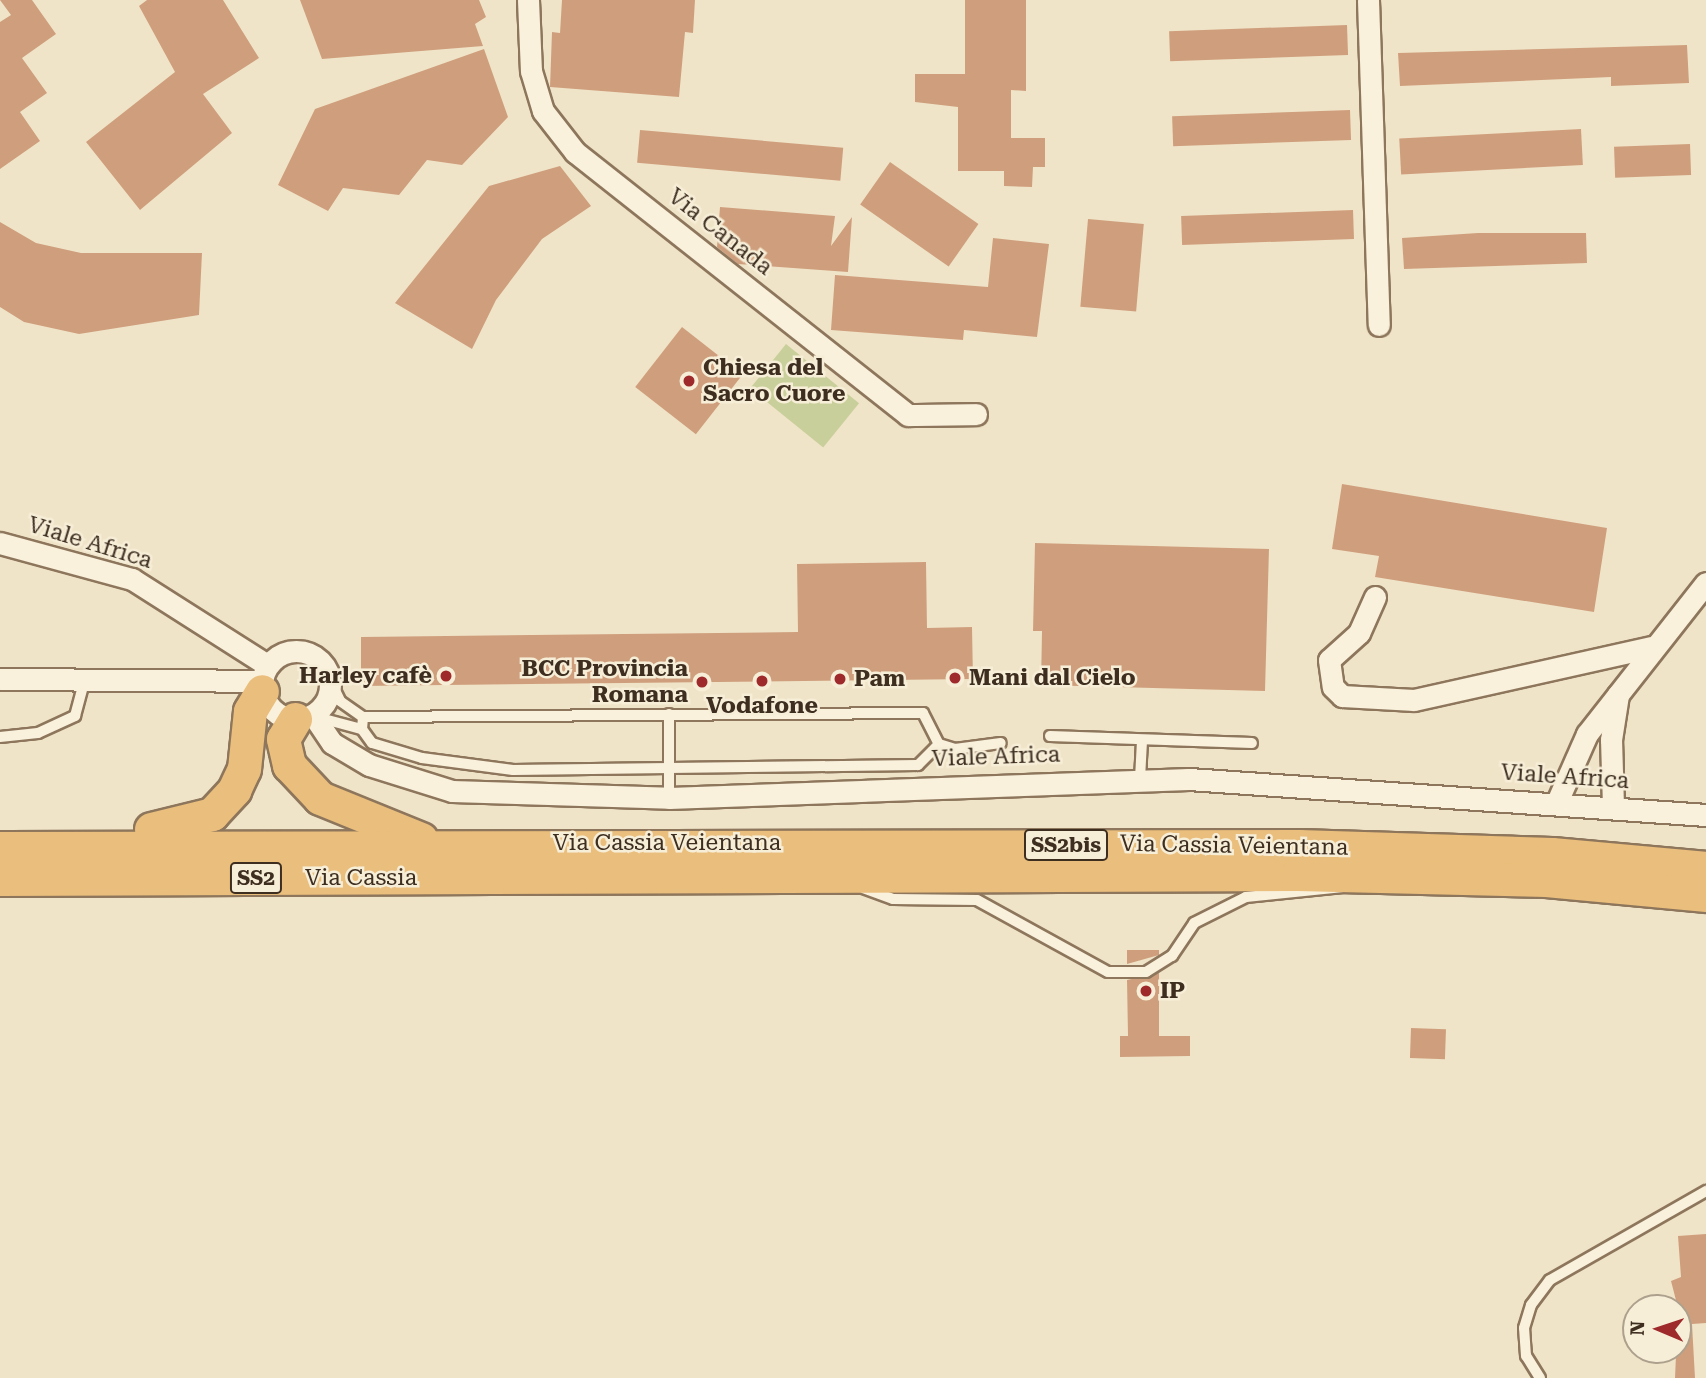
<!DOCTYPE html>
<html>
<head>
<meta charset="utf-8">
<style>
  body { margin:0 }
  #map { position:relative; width:1706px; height:1378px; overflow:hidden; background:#f0e4c8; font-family:"Roboto Serif",serif }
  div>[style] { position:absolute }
  .green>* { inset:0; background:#c9cf9b; transform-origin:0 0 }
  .building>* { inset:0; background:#cf9f7d; transform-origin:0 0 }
  .roads { filter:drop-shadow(2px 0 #8d765c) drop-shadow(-2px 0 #8d765c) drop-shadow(0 2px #8d765c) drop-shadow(0 -2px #8d765c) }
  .service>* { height:10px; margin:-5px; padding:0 5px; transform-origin:5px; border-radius:5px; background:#faf1dc }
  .minor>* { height:21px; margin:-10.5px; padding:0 10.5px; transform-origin:10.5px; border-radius:10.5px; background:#faf1dc }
  .minor>.ring { margin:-10.5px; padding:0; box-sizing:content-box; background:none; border:21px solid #faf1dc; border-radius:50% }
  .trunk>* { height:33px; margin:-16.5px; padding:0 16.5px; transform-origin:16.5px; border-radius:16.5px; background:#eabe7c }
  .dots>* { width:19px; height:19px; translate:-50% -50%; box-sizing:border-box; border:4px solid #f7eed8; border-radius:50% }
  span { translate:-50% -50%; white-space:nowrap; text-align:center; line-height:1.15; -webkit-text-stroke:5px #f7eed8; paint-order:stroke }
  .shield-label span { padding:2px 5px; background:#f7eed8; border:2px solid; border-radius:5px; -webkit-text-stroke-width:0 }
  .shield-label { font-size:21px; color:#3d2e20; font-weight:700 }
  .street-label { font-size:23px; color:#3d2e20 }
  .poi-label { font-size:23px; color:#3d2e20; font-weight:700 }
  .left { translate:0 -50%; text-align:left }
  .right { translate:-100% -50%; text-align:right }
  .north { position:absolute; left:1622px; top:1294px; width:70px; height:70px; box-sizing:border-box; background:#f7eed8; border:2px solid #ada18e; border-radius:50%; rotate:272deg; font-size:19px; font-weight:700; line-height:28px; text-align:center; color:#3d2e20 }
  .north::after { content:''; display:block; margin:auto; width:24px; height:32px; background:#9e2a2b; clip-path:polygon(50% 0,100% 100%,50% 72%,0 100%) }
</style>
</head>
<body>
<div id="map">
  <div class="green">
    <div style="left:786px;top:344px;width:94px;height:57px;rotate:39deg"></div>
  </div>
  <div class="building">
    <div style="clip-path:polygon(0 0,32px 0,56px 34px,22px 58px,47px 93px,20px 112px,40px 141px,0 169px,0 22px,11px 15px)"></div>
    <div style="clip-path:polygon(147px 0,223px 0,259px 58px,203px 94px,232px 133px,140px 210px,86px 142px,175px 72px,139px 6px)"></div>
    <div style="clip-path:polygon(300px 0,479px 0,486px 17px,475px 24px,483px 46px,322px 59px)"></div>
    <div style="clip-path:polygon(562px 0,695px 0,693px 33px,685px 32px,679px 97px,550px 87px,552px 32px,560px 33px)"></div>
    <div style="clip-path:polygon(965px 0,1026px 0,1026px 91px,1011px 90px,1011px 138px,1045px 138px,1045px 167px,1033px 167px,1032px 187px,1004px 186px,1004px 171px,958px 171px,958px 107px,915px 102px,915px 74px,965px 74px)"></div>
    <div style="left:1347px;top:25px;width:30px;height:178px;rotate:88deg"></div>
    <div style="clip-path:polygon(1687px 45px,1689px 83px,1611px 86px,1611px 77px,1400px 86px,1398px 53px)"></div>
    <div style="clip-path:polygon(484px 49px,508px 117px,462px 165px,427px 160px,399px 195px,343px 188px,328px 211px,278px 185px,315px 109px)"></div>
    <div style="left:1350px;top:110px;width:30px;height:178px;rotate:88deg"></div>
    <div style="left:1581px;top:129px;width:36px;height:182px;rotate:87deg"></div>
    <div style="left:640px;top:130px;width:204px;height:33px;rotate:5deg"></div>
    <div style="left:1690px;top:144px;width:31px;height:76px;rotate:88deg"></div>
    <div style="left:890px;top:162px;width:108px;height:52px;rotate:35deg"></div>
    <div style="clip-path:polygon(560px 166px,591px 206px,542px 239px,496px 300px,472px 349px,395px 303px,489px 186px)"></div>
    <div style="clip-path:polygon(720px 207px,835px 216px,831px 246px,852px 217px,848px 272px,738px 264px,717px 247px)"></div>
    <div style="left:1353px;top:210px;width:29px;height:172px;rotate:88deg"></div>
    <div style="left:1088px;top:219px;width:56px;height:88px;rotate:5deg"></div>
    <div style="clip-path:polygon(0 222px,36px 243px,81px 253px,202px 253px,199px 315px,79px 334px,24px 322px,0 307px)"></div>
    <div style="clip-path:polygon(1478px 233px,1586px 233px,1587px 263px,1404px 269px,1402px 238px)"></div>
    <div style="clip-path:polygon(993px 238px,1049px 244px,1037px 337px,964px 330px,963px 340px,831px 330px,835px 275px,988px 287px)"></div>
    <div style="left:682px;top:327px;width:77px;height:76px;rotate:38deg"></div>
    <div style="clip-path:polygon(1342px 484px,1607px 528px,1594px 612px,1375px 577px,1379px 556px,1332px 549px)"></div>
    <div style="clip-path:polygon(1035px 543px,1269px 549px,1265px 691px,1041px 685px,1042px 631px,1033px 631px)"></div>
    <div style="clip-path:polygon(926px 562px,927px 628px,972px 627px,973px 679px,361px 686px,361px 637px,798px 632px,797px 564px)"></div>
    <div style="clip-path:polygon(1127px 950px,1159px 950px,1159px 955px,1127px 964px)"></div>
    <div style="clip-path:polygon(1159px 973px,1159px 1036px,1190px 1036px,1190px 1056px,1120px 1057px,1120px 1036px,1128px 1036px,1127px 980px)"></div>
    <div style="left:1411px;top:1028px;width:35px;height:30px;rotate:2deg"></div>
    <div style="clip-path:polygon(1706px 1234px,1706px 1323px,1692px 1324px,1695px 1378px,1675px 1378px,1678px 1308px,1671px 1281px,1681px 1277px,1678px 1236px)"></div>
  </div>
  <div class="roads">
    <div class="service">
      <div style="left:329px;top:678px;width:25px;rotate:64deg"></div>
      <div style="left:340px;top:701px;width:28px;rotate:35deg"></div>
      <div style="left:363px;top:717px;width:560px;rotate:-0.41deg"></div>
      <div style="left:923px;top:713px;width:35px;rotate:63deg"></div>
      <div style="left:939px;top:744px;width:30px;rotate:135deg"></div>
      <div style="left:918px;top:765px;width:405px;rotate:179.3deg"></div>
      <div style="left:513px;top:770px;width:92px;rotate:-172.5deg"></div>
      <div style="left:422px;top:758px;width:52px;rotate:-163.3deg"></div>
      <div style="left:372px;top:743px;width:17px;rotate:-126deg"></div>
      <div style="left:362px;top:729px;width:12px;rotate:-85deg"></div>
      <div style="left:321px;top:712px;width:8px;rotate:67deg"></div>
      <div style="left:324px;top:719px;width:39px;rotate:15deg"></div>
      <div style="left:1050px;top:736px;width:202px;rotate:2deg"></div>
      <div style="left:0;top:737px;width:38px;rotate:-6deg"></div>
      <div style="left:38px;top:733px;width:41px;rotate:-24.7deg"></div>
      <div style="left:75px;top:716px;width:39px;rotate:-75deg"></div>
      <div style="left:939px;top:744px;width:17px;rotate:17deg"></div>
      <div style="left:955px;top:749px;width:46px;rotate:-7.4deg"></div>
      <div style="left:1140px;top:779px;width:39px;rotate:-87deg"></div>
      <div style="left:669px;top:798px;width:84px;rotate:-90deg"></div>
      <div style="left:863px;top:888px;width:32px;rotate:20deg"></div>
      <div style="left:893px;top:899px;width:84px;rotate:0.7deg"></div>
      <div style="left:977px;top:900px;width:149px;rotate:28.8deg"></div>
      <div style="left:1108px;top:972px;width:38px"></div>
      <div style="left:1146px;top:972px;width:31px;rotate:-32deg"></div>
      <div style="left:1172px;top:956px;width:40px;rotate:-56deg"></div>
      <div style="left:1194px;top:923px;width:58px;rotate:-26.6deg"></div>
      <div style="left:1246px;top:897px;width:100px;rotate:-5.8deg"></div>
      <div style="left:1540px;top:1378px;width:26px;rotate:-122deg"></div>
      <div style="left:1526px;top:1356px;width:28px;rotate:-94deg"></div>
      <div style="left:1524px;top:1328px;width:24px;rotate:-73deg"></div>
      <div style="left:1531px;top:1305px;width:31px;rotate:-53deg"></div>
      <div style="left:1550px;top:1280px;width:180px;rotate:-29.7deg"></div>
    </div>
    <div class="minor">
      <div style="left:528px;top:0;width:71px;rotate:87.6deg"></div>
      <div style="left:531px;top:71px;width:42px;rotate:73.3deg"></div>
      <div style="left:543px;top:111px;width:52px;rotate:52deg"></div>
      <div style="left:575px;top:152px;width:424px;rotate:38.3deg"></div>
      <div style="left:908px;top:415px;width:68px;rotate:-0.8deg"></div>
      <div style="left:1368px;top:0;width:325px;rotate:88.1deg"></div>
      <div style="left:0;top:543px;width:137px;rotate:15.3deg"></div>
      <div style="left:132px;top:579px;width:160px;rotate:32.5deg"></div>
      <div style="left:1375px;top:597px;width:39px;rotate:114deg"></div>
      <div style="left:1359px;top:633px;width:40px;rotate:138deg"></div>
      <div style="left:1329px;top:660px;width:27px;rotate:82deg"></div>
      <div style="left:1333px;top:687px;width:13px;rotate:45deg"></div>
      <div style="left:1342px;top:696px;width:72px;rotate:3.2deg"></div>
      <div style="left:1414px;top:700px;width:243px;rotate:-12.6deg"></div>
      <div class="ring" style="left:262px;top:651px;width:47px;height:47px"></div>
      <div style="left:0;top:679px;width:261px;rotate:0.4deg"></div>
      <div style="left:313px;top:715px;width:34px;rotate:56deg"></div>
      <div style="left:332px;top:743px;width:43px;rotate:30.7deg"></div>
      <div style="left:369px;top:765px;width:87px;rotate:17.4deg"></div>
      <div style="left:452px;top:791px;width:217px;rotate:1.8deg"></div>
      <div style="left:669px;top:798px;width:520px;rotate:-2.09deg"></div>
      <div style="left:1189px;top:779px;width:518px;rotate:3.98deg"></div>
      <div style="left:1557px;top:802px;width:74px;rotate:-66.2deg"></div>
      <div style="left:1587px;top:734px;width:192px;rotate:-51.8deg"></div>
      <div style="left:1613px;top:806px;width:66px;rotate:-91.7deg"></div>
      <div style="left:1611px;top:740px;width:46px;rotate:-81.2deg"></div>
    </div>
    <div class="trunk">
      <div style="left:295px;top:719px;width:23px;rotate:121deg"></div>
      <div style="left:283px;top:739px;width:27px;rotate:77deg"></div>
      <div style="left:289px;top:765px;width:45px;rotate:46.8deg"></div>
      <div style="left:320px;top:798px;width:109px;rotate:22.1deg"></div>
      <div style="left:151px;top:829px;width:63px;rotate:-13.8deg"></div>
      <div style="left:212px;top:814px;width:33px;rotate:-47deg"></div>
      <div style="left:234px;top:790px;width:23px;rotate:-65deg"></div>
      <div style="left:244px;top:769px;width:58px;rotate:-84.1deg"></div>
      <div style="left:250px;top:711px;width:23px;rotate:-59deg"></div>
      <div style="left:0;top:848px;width:1299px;rotate:-0.09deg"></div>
      <div style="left:1299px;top:846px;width:253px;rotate:1.8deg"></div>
      <div style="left:1552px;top:854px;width:155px;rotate:5.2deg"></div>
      <div style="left:0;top:879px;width:1297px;rotate:-0.22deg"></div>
      <div style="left:1297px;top:874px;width:249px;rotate:1.4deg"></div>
      <div style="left:1546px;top:880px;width:161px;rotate:5.4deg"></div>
    </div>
  </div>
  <div class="dots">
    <div style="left:689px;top:381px;background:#9e2a2b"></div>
    <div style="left:446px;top:676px;background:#9e2a2b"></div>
    <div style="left:955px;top:678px;background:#9e2a2b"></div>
    <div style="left:840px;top:679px;background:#9e2a2b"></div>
    <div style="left:762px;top:681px;background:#9e2a2b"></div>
    <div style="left:702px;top:682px;background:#9e2a2b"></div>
    <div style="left:1146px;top:991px;background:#9e2a2b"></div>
  </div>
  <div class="shield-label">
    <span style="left:1066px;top:845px">SS2bis</span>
    <span style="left:256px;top:878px">SS2</span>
  </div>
  <div class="street-label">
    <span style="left:720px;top:232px;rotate:38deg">Via Canada</span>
    <span style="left:90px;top:543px;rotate:17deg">Viale Africa</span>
    <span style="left:996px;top:757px;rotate:-2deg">Viale Africa</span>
    <span style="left:1565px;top:777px;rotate:4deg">Viale Africa</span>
    <span style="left:667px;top:843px">Via Cassia Veientana</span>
    <span style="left:1234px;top:846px;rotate:1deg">Via Cassia Veientana</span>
    <span style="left:361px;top:878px">Via Cassia</span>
  </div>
  <div class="poi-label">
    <span class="left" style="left:703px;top:381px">Chiesa del<br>Sacro Cuore</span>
    <span class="right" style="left:688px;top:682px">BCC Provincia<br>Romana</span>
    <span class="right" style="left:432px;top:676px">Harley cafè</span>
    <span class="left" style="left:969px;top:678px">Mani dal Cielo</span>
    <span class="left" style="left:854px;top:679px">Pam</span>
    <span style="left:762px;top:706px">Vodafone</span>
    <span class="left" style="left:1160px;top:991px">IP</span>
  </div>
  <div class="north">N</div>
</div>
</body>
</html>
